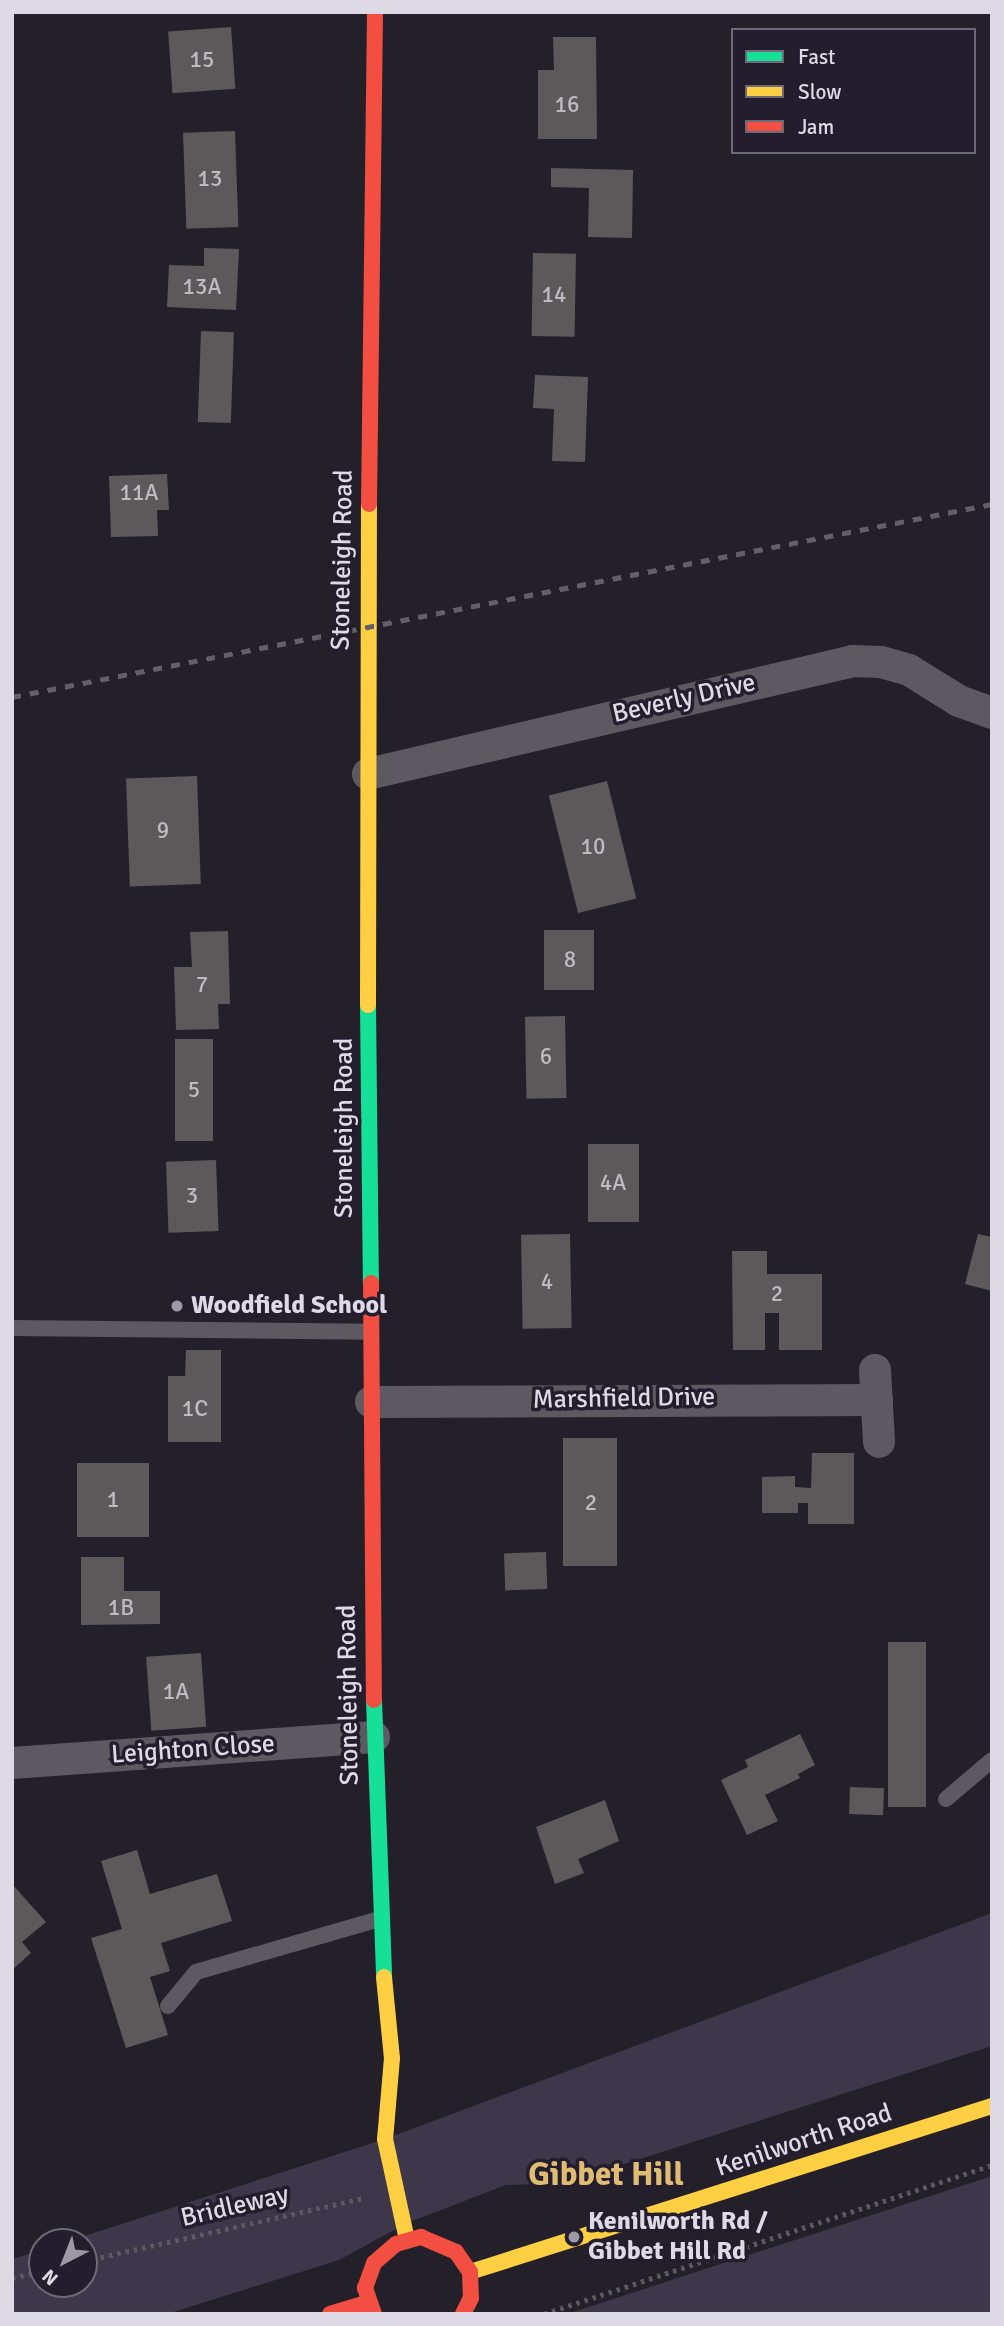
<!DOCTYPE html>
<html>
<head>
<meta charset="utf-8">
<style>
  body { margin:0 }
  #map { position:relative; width:1004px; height:2326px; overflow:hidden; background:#24202a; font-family:Signika,sans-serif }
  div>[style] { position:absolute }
  .green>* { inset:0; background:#3e374b }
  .building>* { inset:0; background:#5d595a; transform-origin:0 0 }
  .path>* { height:4.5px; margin-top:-2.25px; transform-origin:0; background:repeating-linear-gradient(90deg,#5b5860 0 3.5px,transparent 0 8.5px) }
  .lane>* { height:16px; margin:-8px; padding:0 8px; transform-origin:8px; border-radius:8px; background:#5c5961 }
  .street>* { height:32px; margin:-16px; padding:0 16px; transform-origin:16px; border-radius:16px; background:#5c5961 }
  .fast>* { height:16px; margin:-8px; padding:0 8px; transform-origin:8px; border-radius:8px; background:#16e098 }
  .slow>* { height:16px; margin:-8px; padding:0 8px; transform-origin:8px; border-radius:8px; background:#ffcf43 }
  .jam>* { height:16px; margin:-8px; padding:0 8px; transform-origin:8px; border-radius:8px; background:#f24e42 }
  .rail>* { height:5px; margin-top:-2.5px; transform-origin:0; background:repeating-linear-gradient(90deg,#626066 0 9px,transparent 0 18px) }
  .dots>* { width:19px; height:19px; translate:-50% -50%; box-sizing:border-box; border:4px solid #231d2d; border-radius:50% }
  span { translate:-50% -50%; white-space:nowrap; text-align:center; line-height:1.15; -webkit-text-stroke:7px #231d2d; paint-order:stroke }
  .number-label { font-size:23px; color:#bdbac2 }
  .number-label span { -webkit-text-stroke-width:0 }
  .street-label { font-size:26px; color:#dddae5 }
  .poi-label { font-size:26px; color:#dddae5; font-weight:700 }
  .left { translate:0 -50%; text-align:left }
  .district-label { font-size:33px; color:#e0bc73; font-weight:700 }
  .frame { position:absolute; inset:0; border:14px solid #dddae5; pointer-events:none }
  .legend { position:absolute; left:731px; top:28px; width:245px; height:126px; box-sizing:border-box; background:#231d2d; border:2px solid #6d6977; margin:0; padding:9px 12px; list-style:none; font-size:21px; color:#dddae5 }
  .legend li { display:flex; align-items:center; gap:14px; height:35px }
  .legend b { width:35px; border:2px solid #6d6977 }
  .north { position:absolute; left:28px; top:2228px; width:70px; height:70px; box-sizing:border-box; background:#231d2d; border:2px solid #6d6977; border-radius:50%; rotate:222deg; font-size:19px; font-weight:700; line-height:28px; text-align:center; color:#dddae5 }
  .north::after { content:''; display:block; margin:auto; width:24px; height:32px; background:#9c99a4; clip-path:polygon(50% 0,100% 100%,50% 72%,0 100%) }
</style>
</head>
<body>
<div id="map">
  <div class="green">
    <div style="clip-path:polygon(992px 1913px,992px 2046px,565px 2183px,506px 2185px,407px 2223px,339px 2260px,167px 2314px,12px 2314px,12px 2259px,42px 2250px,42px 2284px,84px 2284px,84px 2242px,66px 2242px,385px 2139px)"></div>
    <div style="clip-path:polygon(992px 2176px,992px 2314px,567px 2314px)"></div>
  </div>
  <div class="building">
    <div style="left:231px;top:27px;width:62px;height:63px;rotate:86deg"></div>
    <div style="clip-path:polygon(553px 37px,596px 37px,597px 139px,538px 139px,538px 70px,554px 70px)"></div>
    <div style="left:235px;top:131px;width:96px;height:52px;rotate:88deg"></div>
    <div style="clip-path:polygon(551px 168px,633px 170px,632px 238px,588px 237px,589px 188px,551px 187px)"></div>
    <div style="clip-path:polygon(204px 248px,239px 249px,236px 310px,167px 307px,169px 265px,204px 266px)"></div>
    <div style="left:533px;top:253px;width:43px;height:83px;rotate:1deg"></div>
    <div style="left:201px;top:331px;width:33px;height:91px;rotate:2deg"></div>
    <div style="clip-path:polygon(535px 375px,588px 377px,585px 462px,552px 461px,554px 409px,533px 408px)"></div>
    <div style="clip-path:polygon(167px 474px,169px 510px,157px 510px,158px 536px,111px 537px,109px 476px)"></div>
    <div style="left:197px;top:776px;width:108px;height:71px;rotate:88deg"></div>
    <div style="left:607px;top:781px;width:121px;height:60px;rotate:76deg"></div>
    <div style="left:544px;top:930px;width:50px;height:60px"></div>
    <div style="clip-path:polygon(228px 931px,230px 1004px,218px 1004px,219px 1029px,176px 1030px,174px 967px,192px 967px,190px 932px)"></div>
    <div style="left:565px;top:1016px;width:82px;height:40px;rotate:89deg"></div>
    <div style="left:175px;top:1039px;width:38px;height:102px"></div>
    <div style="left:588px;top:1144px;width:51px;height:78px"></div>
    <div style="left:216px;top:1160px;width:71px;height:50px;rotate:88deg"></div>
    <div style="left:570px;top:1234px;width:94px;height:49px;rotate:89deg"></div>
    <div style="clip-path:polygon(978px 1234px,992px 1237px,992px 1291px,965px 1284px)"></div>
    <div style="clip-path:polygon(732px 1251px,767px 1251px,767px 1274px,822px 1274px,822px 1350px,779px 1350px,779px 1313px,765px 1313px,765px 1350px,733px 1350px)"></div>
    <div style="clip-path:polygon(186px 1350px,221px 1350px,221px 1442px,168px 1442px,168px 1376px,185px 1376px)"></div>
    <div style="left:617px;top:1438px;width:128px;height:54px;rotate:90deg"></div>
    <div style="clip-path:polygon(812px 1453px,854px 1453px,854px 1524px,808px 1524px,808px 1503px,798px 1503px,798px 1513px,762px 1513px,762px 1477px,795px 1476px,795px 1487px,811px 1488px)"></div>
    <div style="left:77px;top:1463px;width:72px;height:74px"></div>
    <div style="left:546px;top:1552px;width:37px;height:42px;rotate:88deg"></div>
    <div style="clip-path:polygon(81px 1557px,124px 1557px,124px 1591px,160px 1591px,160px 1624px,81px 1625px)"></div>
    <div style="left:888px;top:1642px;width:38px;height:165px"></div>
    <div style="left:201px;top:1653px;width:74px;height:55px;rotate:86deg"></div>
    <div style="clip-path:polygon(800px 1734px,815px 1765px,798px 1774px,800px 1778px,765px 1795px,778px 1821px,747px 1835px,721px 1780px,748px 1767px,745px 1760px)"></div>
    <div style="left:850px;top:1787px;width:34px;height:27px;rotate:2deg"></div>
    <div style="clip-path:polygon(605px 1800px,619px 1841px,578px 1859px,584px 1873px,555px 1884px,536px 1827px)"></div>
    <div style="clip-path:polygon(137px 1850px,150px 1894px,217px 1874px,232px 1921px,161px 1943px,170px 1971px,150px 1977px,168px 2035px,126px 2048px,91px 1938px,122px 1929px,101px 1861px)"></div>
    <div style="clip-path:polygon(12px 1884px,46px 1922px,22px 1942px,31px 1953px,12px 1970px)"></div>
  </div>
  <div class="path">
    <div style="left:84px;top:2261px;width:286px;rotate:-12.7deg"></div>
    <div style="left:12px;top:2278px;width:31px;rotate:-13deg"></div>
    <div style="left:544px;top:2314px;width:472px;rotate:-18.4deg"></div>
  </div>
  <div class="lane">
    <div style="left:12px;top:1328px;width:358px;rotate:0.6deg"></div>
    <div style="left:946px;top:1799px;width:60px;rotate:-40.3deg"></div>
    <div style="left:168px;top:2006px;width:44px;rotate:-50.5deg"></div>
    <div style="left:196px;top:1972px;width:191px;rotate:-16.1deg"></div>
  </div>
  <div class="street">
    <div style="left:368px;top:774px;width:498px;rotate:-13.1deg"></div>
    <div style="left:853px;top:661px;width:28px;rotate:2deg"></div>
    <div style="left:881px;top:662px;width:29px;rotate:16deg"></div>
    <div style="left:909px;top:670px;width:59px;rotate:31.8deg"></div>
    <div style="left:959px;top:701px;width:35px;rotate:20deg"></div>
    <div style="left:875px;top:1370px;width:72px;rotate:86.8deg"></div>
    <div style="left:371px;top:1402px;width:506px;rotate:-0.23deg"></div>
    <div style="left:12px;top:1763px;width:363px;rotate:-4.1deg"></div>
  </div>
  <div class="fast">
    <div style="left:368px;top:1005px;width:278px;rotate:89.4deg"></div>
    <div style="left:374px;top:1700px;width:277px;rotate:87.9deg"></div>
  </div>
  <div class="slow">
    <div style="left:368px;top:1005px;width:501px;rotate:-89.89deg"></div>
    <div style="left:384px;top:1977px;width:81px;rotate:84.4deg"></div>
    <div style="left:392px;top:2058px;width:81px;rotate:94.9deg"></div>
    <div style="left:385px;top:2139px;width:103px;rotate:77.7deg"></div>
    <div style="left:470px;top:2272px;width:548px;rotate:-17.64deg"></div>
  </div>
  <div class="jam">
    <div style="left:369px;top:504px;width:492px;rotate:-89.3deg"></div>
    <div style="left:371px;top:1283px;width:417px;rotate:89.6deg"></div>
    <div style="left:330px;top:2314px;width:39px;rotate:-17deg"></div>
    <div style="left:374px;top:2314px;width:28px;rotate:-109deg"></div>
    <div style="left:365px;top:2288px;width:27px;rotate:-70deg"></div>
    <div style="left:374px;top:2263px;width:29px;rotate:-41deg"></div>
    <div style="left:396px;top:2244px;width:26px;rotate:-16deg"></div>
    <div style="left:421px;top:2237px;width:38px;rotate:23deg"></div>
    <div style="left:456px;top:2252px;width:24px;rotate:55deg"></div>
    <div style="left:470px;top:2272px;width:26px;rotate:88deg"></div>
    <div style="left:471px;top:2298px;width:18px;rotate:117deg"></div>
  </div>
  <div class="rail">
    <div style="left:12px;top:697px;width:999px;rotate:-11.14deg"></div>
  </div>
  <div class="dots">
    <div style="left:177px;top:1306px;background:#9c99a4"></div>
    <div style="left:574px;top:2237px;background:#9c99a4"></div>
  </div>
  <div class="number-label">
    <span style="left:202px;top:60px">15</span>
    <span style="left:567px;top:105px">16</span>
    <span style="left:210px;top:179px">13</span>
    <span style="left:202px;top:287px">13A</span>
    <span style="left:554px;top:295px">14</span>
    <span style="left:139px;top:493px">11A</span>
    <span style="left:163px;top:831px">9</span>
    <span style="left:593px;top:847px">10</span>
    <span style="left:570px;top:960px">8</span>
    <span style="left:202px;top:985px">7</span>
    <span style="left:546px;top:1057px">6</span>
    <span style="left:194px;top:1090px">5</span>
    <span style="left:613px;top:1183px">4A</span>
    <span style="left:192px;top:1196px">3</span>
    <span style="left:547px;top:1282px">4</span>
    <span style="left:777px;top:1294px">2</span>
    <span style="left:195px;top:1409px">1C</span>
    <span style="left:113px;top:1500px">1</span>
    <span style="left:591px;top:1503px">2</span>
    <span style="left:121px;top:1608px">1B</span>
    <span style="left:176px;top:1692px">1A</span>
  </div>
  <div class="street-label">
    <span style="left:343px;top:560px;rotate:-89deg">Stoneleigh Road</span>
    <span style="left:684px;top:699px;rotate:-13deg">Beverly Drive</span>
    <span style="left:345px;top:1128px;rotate:-90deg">Stoneleigh Road</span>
    <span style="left:624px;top:1399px;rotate:-1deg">Marshfield Drive</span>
    <span style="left:349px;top:1695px;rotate:-91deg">Stoneleigh Road</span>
    <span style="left:193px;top:1750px;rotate:-4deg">Leighton Close</span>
    <span style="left:804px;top:2141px;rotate:-18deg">Kenilworth Road</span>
    <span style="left:235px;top:2207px;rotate:-13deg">Bridleway</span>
  </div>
  <div class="poi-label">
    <span class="left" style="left:191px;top:1306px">Woodfield School</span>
    <span class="left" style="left:588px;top:2237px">Kenilworth Rd /<br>Gibbet Hill Rd</span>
  </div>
  <div class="district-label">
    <span style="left:606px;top:2175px">Gibbet Hill</span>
  </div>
  <div class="frame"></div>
  <ul class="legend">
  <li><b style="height:9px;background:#16e098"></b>Fast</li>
  <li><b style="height:9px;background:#ffcf43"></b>Slow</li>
  <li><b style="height:9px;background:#f24e42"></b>Jam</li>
  </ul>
  <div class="north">N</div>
</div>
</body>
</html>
